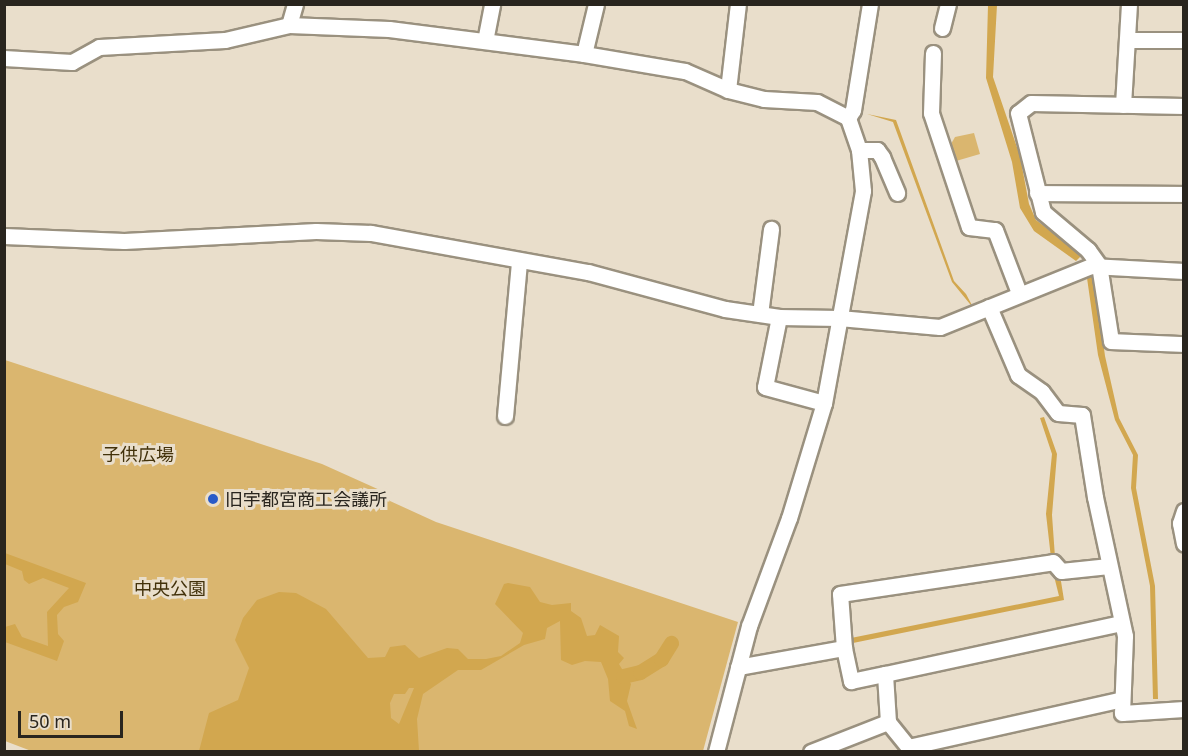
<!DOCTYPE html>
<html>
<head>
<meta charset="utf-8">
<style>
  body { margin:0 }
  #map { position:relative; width:1188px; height:756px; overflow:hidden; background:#e9decb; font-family:"Noto Sans","Noto Sans JP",sans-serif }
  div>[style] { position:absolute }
  .green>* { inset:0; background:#dab66f }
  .water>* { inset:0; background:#d2a74f }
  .canal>* { height:15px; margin:-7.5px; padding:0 7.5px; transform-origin:7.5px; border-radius:7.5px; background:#d2a74f }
  .roads { filter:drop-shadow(2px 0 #9a917f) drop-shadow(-2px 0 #9a917f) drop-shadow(0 2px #9a917f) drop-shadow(0 -2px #9a917f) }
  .street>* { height:15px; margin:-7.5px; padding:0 7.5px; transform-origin:7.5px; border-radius:7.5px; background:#fff }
  .dots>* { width:16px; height:16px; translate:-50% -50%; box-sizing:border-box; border:3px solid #e9decb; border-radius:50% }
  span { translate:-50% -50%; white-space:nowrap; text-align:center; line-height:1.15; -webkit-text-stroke:6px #e9decb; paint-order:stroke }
  .park-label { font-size:18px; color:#42310a }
  .poi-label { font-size:18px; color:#29251e }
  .left { translate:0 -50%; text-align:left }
  .frame { position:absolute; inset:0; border:6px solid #29251e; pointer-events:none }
  .scale { position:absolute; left:18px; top:711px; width:105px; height:27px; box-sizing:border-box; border:3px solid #29251e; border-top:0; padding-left:8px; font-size:18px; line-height:21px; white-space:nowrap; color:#29251e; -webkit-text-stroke:4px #e9decb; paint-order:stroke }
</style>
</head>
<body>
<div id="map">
  <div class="green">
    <div style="clip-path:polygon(974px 133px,980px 154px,956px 161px,951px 144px,955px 137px)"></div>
    <div style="clip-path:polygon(5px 360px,322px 464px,382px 491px,390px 501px,436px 522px,738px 622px,703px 751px,34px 752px,5px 741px)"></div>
  </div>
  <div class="water">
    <div style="clip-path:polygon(988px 5px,997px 5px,993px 77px,1020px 156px,1029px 204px,1036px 220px,1082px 255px,1076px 261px,1034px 231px,1020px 208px,1012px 162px,986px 78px)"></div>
    <div style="clip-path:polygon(867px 114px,896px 120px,954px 281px,966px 294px,974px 309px,952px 282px,893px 122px)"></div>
    <div style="clip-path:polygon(1094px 274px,1105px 356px,1119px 418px,1138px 455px,1136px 488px,1155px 586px,1158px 699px,1153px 699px,1150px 586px,1131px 488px,1133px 455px,1115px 420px,1098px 355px,1087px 278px)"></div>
    <div style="clip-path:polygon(1044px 417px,1057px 454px,1052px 515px,1055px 557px,1051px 558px,1046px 514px,1052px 454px,1040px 418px)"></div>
    <div style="clip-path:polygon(5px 553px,86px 583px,78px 602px,64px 607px,57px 615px,58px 634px,64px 641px,57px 661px,5px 642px,5px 627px,15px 624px,22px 637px,48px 646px,47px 612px,69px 588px,43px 578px,29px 584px,24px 580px,22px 571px,5px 564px)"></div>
    <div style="clip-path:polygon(1060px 575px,1064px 600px,853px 643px,851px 638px,1059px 596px,1054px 576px)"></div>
    <div style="clip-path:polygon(evenodd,508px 583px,530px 587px,540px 602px,552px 605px,571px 603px,571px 611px,581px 618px,587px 636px,595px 635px,600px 625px,619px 636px,618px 652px,624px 658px,619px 664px,631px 684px,627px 701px,637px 729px,629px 726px,625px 711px,610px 701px,608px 679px,601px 662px,585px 661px,572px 665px,561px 660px,560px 621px,547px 628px,545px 639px,524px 645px,481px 670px,458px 670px,423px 694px,417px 719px,419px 751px,199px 751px,209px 713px,238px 700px,249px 668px,235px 640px,243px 618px,257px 600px,279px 592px,296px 593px,326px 609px,368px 658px,385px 657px,390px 647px,405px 645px,419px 658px,447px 648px,458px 649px,468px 659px,486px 659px,501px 656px,520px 643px,523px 633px,495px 604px,504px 584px,508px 583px,409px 688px,414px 688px,399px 724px,391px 718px,390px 703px,394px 694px,405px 694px,409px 688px)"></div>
  </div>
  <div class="canal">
    <div style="left:623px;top:676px;width:17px;rotate:-13deg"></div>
    <div style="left:640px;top:672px;width:25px;rotate:-32deg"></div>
    <div style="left:661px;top:659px;width:19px;rotate:-58deg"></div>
  </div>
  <div class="roads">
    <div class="street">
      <div style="left:289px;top:25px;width:22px;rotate:-74deg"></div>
      <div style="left:942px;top:28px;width:25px;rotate:-76deg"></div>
      <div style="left:1127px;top:40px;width:57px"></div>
      <div style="left:485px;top:41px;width:38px;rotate:-79deg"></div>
      <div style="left:933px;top:53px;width:60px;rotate:91.9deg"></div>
      <div style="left:931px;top:113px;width:120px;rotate:71.6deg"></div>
      <div style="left:969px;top:227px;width:26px;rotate:7deg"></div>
      <div style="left:995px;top:230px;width:67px;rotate:69.1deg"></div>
      <div style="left:584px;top:54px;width:51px;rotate:-76.5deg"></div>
      <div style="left:4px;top:58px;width:68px;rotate:3.4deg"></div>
      <div style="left:72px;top:62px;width:31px;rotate:-29deg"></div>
      <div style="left:99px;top:47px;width:126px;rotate:-3.2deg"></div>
      <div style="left:225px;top:40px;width:66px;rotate:-13.2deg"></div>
      <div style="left:289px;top:25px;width:100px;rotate:2.3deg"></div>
      <div style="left:389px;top:29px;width:197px;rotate:7.3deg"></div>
      <div style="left:584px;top:54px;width:102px;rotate:9.6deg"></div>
      <div style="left:685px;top:71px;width:47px;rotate:23.8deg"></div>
      <div style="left:728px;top:90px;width:37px;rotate:14deg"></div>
      <div style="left:764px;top:99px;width:53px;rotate:3.2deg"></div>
      <div style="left:817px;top:102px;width:35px;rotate:27deg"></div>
      <div style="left:848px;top:118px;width:34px;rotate:71deg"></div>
      <div style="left:859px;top:150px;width:41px;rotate:84.4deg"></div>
      <div style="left:863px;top:191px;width:216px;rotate:100.4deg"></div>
      <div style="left:824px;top:403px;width:120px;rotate:106.9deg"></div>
      <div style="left:789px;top:518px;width:115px;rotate:110.3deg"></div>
      <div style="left:749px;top:626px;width:130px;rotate:104.7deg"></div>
      <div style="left:728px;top:90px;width:87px;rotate:-83.4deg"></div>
      <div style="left:1123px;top:105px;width:101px;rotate:-86.6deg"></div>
      <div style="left:1184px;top:106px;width:153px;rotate:-178.9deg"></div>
      <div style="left:1031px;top:103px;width:16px;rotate:142deg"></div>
      <div style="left:1018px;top:113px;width:102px;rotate:75.8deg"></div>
      <div style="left:1043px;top:212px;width:59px;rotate:40.2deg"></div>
      <div style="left:1088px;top:250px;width:19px;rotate:54deg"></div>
      <div style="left:1099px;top:265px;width:77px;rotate:81deg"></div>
      <div style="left:1111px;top:341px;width:73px;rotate:2.4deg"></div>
      <div style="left:848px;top:118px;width:9px;rotate:-58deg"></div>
      <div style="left:853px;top:110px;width:107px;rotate:-80.9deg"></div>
      <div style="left:859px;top:150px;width:18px"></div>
      <div style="left:877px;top:150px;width:9px;rotate:54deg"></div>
      <div style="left:882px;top:157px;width:39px;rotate:67deg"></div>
      <div style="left:1037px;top:193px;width:147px;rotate:0.4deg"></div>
      <div style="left:4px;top:236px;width:120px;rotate:2.4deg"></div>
      <div style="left:124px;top:241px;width:192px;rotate:-3deg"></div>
      <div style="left:316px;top:231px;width:55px;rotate:2.1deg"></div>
      <div style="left:371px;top:233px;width:220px;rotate:10.2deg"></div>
      <div style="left:588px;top:272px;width:142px;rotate:15.1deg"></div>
      <div style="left:725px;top:309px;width:55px;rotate:8.4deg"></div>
      <div style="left:779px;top:317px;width:60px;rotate:1deg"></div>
      <div style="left:839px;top:318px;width:101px;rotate:5.1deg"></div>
      <div style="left:940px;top:327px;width:163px;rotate:-22deg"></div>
      <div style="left:1091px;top:266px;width:93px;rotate:3.1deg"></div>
      <div style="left:989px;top:307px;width:74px;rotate:66.9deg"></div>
      <div style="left:1018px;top:375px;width:29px;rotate:35deg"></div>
      <div style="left:1042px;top:392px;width:26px;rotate:53deg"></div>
      <div style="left:1058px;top:413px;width:24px;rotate:5deg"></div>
      <div style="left:1082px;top:415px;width:83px;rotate:81deg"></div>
      <div style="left:1095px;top:497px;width:142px;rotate:77.8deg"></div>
      <div style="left:1125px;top:636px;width:77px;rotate:92.2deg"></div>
      <div style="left:1122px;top:713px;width:62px;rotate:-3.7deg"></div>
      <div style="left:760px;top:314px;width:86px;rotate:-82.6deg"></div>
      <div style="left:779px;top:317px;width:71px;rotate:101.3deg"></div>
      <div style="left:765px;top:387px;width:61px;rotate:15.2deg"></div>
      <div style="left:505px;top:416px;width:156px;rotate:-84.8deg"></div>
      <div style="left:1184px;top:511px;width:13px;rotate:108deg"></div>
      <div style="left:1180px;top:523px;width:21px;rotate:79deg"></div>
      <div style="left:844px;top:648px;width:34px;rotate:78deg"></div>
      <div style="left:851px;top:681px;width:35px;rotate:-12deg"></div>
      <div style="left:738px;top:667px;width:108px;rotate:-10.2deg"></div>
      <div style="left:844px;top:648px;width:54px;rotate:-94.2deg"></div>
      <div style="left:840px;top:594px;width:215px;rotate:-8.5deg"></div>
      <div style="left:1053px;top:562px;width:12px;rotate:48deg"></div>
      <div style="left:1061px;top:571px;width:48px;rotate:-5.9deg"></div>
      <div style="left:888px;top:722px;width:32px;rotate:51deg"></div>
      <div style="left:908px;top:747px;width:219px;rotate:-12.6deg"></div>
      <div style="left:811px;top:752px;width:83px;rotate:-21.3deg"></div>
      <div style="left:888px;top:722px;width:48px;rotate:-93.6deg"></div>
      <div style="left:885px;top:674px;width:241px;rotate:-12.2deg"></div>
    </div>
  </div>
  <div class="dots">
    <div style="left:213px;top:499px;background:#285ac8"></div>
  </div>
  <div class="park-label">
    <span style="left:138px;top:454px">子供広場</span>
    <span style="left:170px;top:588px">中央公園</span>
  </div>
  <div class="poi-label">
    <span class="left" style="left:225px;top:499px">旧宇都宮商工会議所</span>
  </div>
  <div class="frame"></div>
  <div class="scale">50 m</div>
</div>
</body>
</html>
